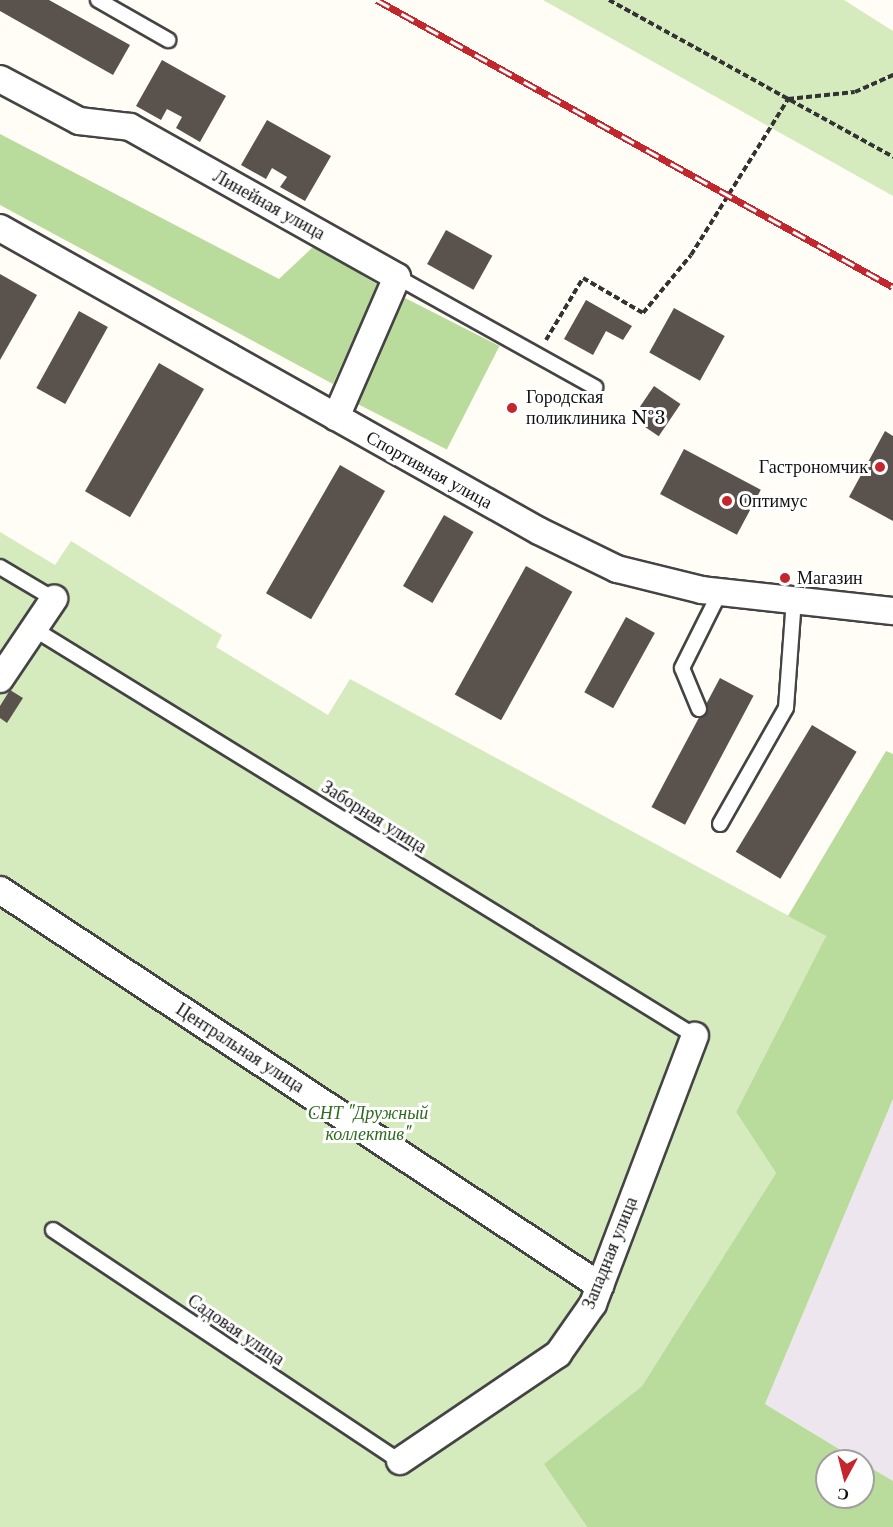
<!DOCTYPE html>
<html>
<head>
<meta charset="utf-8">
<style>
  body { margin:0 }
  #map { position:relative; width:893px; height:1527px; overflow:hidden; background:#fffdf5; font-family:"Libre Baskerville",serif }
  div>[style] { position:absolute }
  .industrial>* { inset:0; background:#eee6ef }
  .green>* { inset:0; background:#d5ebbd }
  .forest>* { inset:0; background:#b9dc9c; transform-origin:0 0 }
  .building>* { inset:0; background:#5a524d; transform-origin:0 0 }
  .path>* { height:4px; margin-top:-2px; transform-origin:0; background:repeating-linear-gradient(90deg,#333 0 6px,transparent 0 9px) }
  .roads { filter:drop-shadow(2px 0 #444) drop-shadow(-2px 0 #444) drop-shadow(0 2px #444) drop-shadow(0 -2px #444) }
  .service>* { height:14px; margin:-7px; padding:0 7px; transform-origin:7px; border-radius:7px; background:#fff }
  .minor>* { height:26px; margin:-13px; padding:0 13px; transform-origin:13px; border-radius:13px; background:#fff }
  .rail>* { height:7px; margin-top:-3.5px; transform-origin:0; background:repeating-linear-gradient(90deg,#fff 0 14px,#c4262e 0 28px); box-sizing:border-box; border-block:2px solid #c4262e }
  .dots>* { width:16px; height:16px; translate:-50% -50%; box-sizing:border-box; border:3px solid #fff; border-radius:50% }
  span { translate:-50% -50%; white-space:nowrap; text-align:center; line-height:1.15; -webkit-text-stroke:6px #fff; paint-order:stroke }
  .street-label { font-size:18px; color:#111 }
  .poi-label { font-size:18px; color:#111 }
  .left { translate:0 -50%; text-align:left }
  .right { translate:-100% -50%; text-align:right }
  .park-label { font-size:18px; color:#2f6b1f; font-style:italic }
  .north { position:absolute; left:815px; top:1449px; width:60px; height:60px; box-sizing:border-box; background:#fff; border:2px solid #a0a0a0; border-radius:50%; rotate:187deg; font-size:16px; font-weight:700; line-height:24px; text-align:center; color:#111 }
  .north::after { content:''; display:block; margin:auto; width:21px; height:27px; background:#c4262e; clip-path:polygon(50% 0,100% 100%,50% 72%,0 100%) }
</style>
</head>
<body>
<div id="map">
  <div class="industrial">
    <div style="clip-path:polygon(893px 1099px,893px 1481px,765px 1404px)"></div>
  </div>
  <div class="green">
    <div style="clip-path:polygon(543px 0,844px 0,893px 31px,893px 196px)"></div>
    <div style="clip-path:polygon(0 532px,55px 565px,71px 541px,222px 635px,216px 647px,328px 715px,350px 679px,826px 936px,736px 1112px,776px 1173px,642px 1386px,545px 1464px,587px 1527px,0 1527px)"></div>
  </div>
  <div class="forest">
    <div style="clip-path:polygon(0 134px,279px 279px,314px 246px,378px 285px,333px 384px,0 205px)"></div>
    <div style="left:405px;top:298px;width:106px;height:116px;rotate:27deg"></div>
    <div style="clip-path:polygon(886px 751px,893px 754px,893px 1099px,765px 1404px,859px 1461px,827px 1461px,827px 1497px,863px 1497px,863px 1463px,893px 1481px,893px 1527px,587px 1527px,544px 1464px,642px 1386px,776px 1173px,736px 1112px,826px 936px,788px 916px)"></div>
  </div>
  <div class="building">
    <div style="clip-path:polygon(0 0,49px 0,130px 45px,113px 75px,0 11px)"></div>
    <div style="clip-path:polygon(162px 60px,226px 96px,200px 142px,176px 128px,182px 117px,167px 109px,161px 120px,136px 106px)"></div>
    <div style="clip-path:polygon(267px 120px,331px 156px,305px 201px,280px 187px,287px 177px,272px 168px,266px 179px,241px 165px)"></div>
    <div style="left:446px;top:230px;width:53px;height:39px;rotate:29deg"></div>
    <div style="clip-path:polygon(0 274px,37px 295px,0 360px)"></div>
    <div style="clip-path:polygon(586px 300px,632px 326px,623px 340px,606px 331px,593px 355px,564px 339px)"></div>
    <div style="left:674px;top:308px;width:58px;height:51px;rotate:29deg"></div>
    <div style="left:79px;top:311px;width:33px;height:88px;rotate:29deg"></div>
    <div style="left:159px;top:363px;width:52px;height:148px;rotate:30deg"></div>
    <div style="left:654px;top:386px;width:32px;height:39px;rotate:34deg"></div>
    <div style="clip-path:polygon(885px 431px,893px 436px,893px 521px,849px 497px)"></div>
    <div style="left:684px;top:449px;width:87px;height:51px;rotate:28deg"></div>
    <div style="left:340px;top:465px;width:52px;height:148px;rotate:30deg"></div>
    <div style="left:444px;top:515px;width:34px;height:82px;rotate:30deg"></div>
    <div style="left:526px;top:566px;width:53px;height:147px;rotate:29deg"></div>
    <div style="left:626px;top:617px;width:33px;height:86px;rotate:29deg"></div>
    <div style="left:720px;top:678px;width:38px;height:146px;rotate:28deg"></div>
    <div style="clip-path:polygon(10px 690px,23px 698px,7px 723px,0 718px,0 706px)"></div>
    <div style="left:812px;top:725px;width:52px;height:148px;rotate:31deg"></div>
  </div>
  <div class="path">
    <div style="left:609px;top:0;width:325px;rotate:28.9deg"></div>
    <div style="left:546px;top:340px;width:72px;rotate:-59.2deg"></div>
    <div style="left:583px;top:278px;width:69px;rotate:30.3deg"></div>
    <div style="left:643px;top:313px;width:75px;rotate:-50.4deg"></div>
    <div style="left:691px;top:255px;width:184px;rotate:-58.1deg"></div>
    <div style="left:788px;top:99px;width:67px;rotate:-6deg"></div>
    <div style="left:855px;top:92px;width:42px;rotate:-24.1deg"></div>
  </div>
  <div class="roads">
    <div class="service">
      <div style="left:98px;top:0;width:81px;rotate:29.7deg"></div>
      <div style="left:397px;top:277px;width:227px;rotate:29.1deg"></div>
      <div style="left:0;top:567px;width:63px;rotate:30.7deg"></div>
      <div style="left:34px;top:629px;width:776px;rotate:31.62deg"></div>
      <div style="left:699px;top:709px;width:44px;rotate:-112.5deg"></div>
      <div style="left:682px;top:668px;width:85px;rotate:-63.4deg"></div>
      <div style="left:720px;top:824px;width:133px;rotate:-60.4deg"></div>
      <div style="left:786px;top:708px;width:108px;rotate:-85.8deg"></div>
      <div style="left:53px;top:1230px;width:417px;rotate:33.7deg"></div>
    </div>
    <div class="minor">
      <div style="left:0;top:79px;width:89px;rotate:28deg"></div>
      <div style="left:79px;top:121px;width:51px;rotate:6.7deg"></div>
      <div style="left:130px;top:127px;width:306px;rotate:29.3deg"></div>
      <div style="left:397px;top:277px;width:153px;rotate:113.5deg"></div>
      <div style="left:0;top:228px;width:618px;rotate:29.34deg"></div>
      <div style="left:539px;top:531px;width:87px;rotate:26deg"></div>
      <div style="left:617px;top:569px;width:88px;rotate:13.9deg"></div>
      <div style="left:702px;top:590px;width:192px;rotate:6.3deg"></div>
      <div style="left:0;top:679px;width:97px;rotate:-56deg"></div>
      <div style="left:0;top:890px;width:719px;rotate:33.42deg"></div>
      <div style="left:400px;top:1461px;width:191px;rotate:-34.1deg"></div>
      <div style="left:558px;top:1354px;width:61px;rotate:-55deg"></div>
      <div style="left:593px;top:1304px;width:287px;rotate:-69.2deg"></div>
    </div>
  </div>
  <div class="rail">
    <div style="left:377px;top:0;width:590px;rotate:29.08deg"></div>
  </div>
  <div class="dots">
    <div style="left:512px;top:408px;background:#c4262e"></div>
    <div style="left:880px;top:467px;background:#c4262e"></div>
    <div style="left:727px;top:501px;background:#c4262e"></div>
    <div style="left:785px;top:578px;background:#c4262e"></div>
  </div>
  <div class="street-label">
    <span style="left:269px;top:205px;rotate:29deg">Линейная улица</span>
    <span style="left:429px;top:470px;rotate:29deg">Спортивная улица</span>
    <span style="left:374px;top:817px;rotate:32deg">Заборная улица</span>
    <span style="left:240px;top:1048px;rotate:33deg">Центральная улица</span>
    <span style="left:610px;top:1253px;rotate:-68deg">Западная улица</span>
    <span style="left:236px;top:1330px;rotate:34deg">Садовая улица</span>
  </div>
  <div class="poi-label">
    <span class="left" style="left:526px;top:408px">Городская<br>поликлиника №3</span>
    <span class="right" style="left:868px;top:467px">Гастрономчик</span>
    <span class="left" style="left:739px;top:501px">Оптимус</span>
    <span class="left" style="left:797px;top:578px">Магазин</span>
  </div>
  <div class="park-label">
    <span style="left:368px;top:1124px">СНТ "Дружный<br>коллектив"</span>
  </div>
  <div class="north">С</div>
</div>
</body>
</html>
